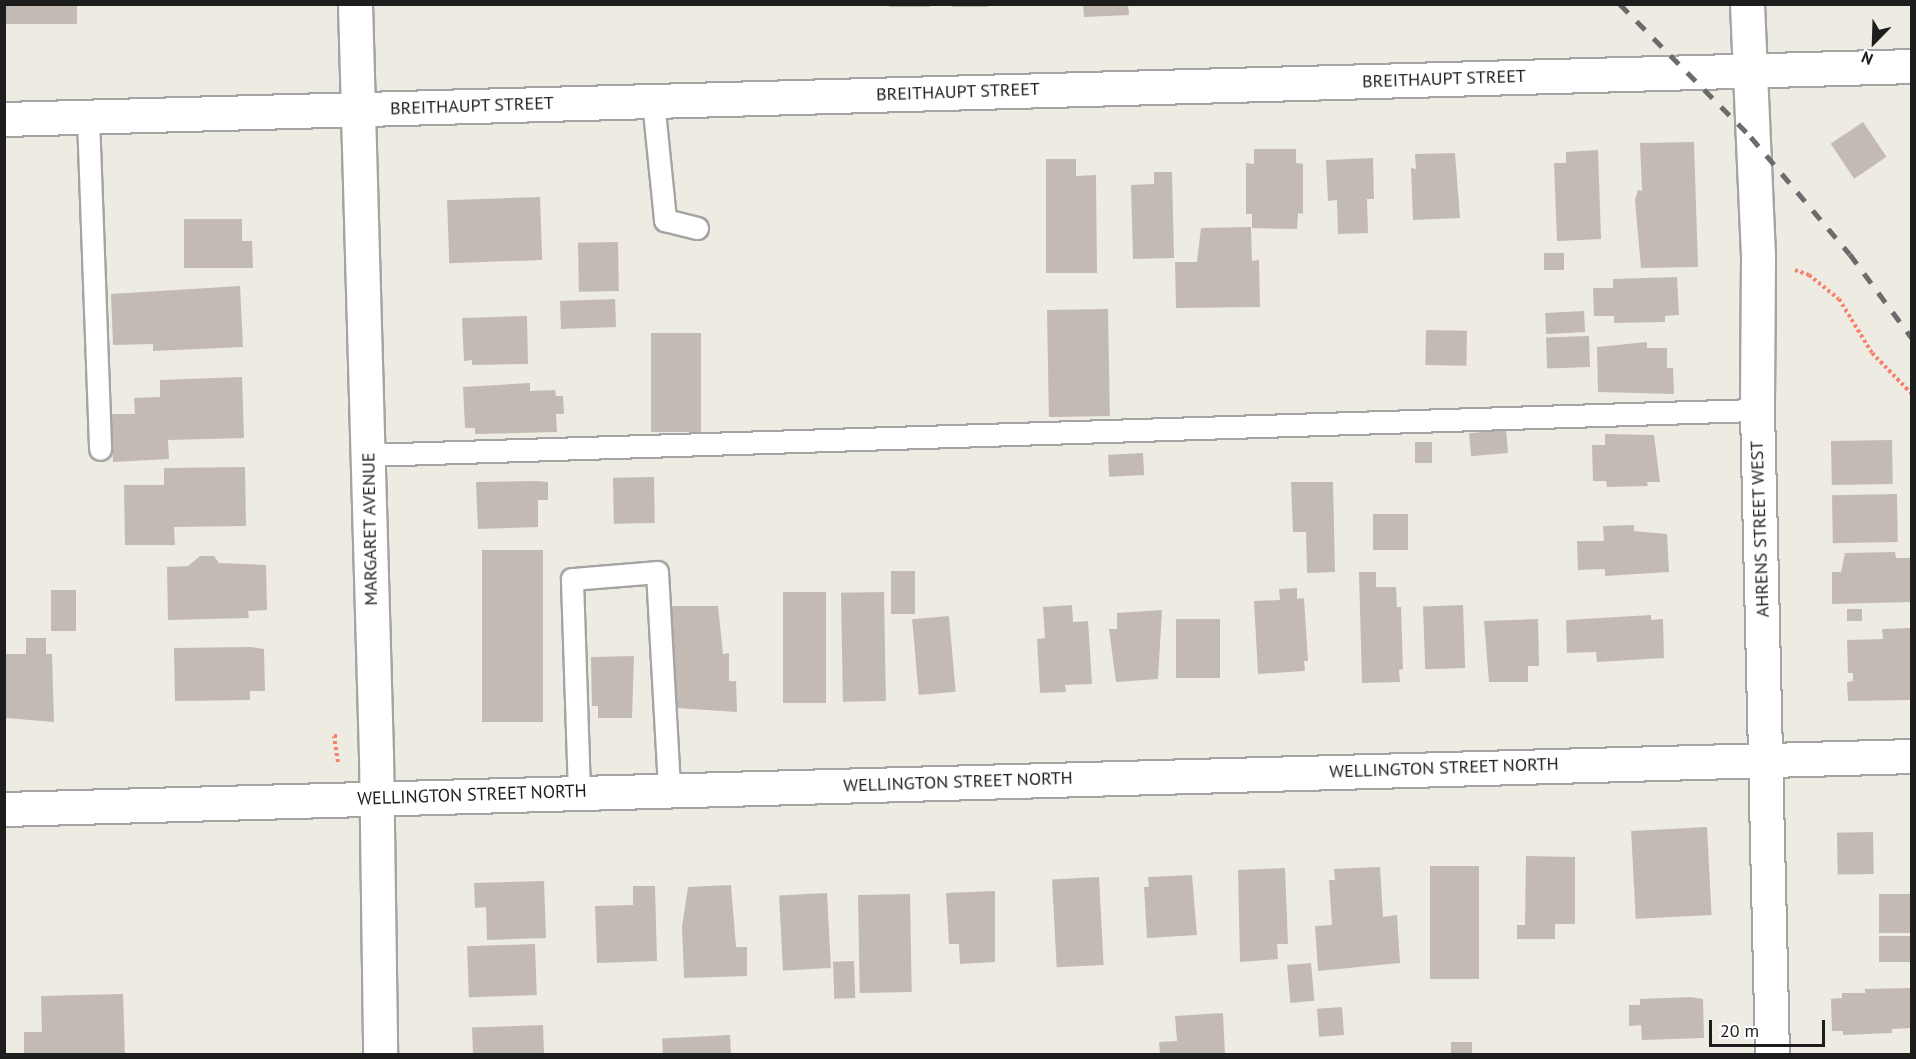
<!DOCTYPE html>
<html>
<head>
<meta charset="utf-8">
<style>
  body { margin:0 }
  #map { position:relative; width:1916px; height:1059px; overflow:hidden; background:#eeebe3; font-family:"PT Sans",sans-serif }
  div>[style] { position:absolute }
  .building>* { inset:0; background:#c3bab3; transform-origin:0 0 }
  .path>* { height:4px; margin-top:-2px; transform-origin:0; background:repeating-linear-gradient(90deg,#f9806a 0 3px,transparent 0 6px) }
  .roads { filter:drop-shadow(2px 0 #a4a4a4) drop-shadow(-2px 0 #a4a4a4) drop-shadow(0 2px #a4a4a4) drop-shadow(0 -2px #a4a4a4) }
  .service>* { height:21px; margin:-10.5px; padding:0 10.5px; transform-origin:10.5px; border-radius:10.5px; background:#fff }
  .minor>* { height:33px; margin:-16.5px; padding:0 16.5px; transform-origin:16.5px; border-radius:16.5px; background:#fff }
  .tertiary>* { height:33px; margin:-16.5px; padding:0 16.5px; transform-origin:16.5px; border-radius:16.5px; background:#fff }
  .rail>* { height:4.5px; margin-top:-2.25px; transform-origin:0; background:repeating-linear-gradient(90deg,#6b6b6b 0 12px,transparent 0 24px) }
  span { translate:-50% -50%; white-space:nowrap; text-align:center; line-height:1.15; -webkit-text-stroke:6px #fff; paint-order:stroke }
  .street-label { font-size:18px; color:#1d1d1d }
  .frame { position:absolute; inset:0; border:6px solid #1d1d1d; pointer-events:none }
  .north { position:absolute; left:1844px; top:12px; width:60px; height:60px; -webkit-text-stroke:4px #fff; paint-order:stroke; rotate:203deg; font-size:16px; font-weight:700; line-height:24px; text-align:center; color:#1d1d1d }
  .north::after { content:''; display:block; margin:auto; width:21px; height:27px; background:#1d1d1d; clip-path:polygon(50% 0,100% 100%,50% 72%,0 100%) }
  .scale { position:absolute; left:1709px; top:1020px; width:116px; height:27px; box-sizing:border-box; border:3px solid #1d1d1d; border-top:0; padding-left:8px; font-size:18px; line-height:21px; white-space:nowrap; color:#1d1d1d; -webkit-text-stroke:4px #fff; paint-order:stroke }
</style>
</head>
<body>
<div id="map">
  <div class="building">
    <div style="left:889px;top:4px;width:41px;height:3px"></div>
    <div style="left:952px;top:4px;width:36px;height:3px"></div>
    <div style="clip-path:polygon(1083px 4px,1128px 4px,1129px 15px,1084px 17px)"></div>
    <div style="left:4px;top:5px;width:73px;height:19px"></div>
    <div style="left:1863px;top:122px;width:42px;height:39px;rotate:56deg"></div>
    <div style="clip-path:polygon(1694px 142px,1698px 267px,1641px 268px,1635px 200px,1638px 190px,1642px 191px,1640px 143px)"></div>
    <div style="clip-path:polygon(1254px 149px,1296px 149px,1296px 163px,1303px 164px,1303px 214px,1298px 213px,1297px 229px,1252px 228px,1252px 214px,1246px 214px,1246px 163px,1254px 164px)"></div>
    <div style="clip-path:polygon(1598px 150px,1601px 239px,1557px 241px,1554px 163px,1566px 163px,1566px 152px)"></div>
    <div style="clip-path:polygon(1455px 153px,1460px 218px,1413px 220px,1411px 168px,1416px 169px,1415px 154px)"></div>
    <div style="clip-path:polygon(1373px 158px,1374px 199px,1367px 199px,1368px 233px,1338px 234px,1337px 200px,1328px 201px,1326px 160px)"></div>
    <div style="clip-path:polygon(1046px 159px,1076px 159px,1076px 176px,1096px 175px,1097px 273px,1046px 273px)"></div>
    <div style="clip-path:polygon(1154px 172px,1172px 172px,1174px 258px,1133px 259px,1131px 185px,1154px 184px)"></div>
    <div style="left:540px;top:197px;width:63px;height:93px;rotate:88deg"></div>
    <div style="clip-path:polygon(184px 219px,242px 219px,242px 241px,252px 241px,253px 268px,184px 268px)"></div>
    <div style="clip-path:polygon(1251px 227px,1252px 261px,1259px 260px,1260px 307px,1176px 308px,1175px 262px,1197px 262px,1201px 228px)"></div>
    <div style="left:618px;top:242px;width:49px;height:40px;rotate:89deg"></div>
    <div style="left:1544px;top:253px;width:20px;height:17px"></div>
    <div style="clip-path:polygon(1677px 277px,1679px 315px,1665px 316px,1665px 322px,1614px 323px,1614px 316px,1594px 316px,1593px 288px,1613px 288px,1613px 279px)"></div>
    <div style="clip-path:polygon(240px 286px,243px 347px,153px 351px,153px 344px,113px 345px,111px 294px)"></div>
    <div style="left:615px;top:299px;width:28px;height:55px;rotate:88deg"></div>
    <div style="left:1108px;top:309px;width:107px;height:61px;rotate:89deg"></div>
    <div style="left:1584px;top:311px;width:21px;height:39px;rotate:87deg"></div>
    <div style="clip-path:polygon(527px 316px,528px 364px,472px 365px,472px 360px,464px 361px,462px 318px)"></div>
    <div style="left:1426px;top:330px;width:41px;height:35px;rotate:1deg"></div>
    <div style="left:651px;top:333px;width:50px;height:99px"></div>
    <div style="left:1589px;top:336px;width:31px;height:43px;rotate:88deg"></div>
    <div style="clip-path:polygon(1647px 342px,1647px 348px,1667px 348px,1667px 368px,1673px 368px,1674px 394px,1598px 392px,1597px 347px)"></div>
    <div style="clip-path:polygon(242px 377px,244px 438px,168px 440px,169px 459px,113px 462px,111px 414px,135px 414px,134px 398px,160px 397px,160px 380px)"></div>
    <div style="clip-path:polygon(530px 383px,530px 391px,555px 390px,556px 396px,563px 396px,564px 414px,556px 414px,557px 432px,475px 434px,475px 428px,465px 428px,463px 387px)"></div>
    <div style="left:1506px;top:430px;width:23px;height:37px;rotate:85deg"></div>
    <div style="clip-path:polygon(1605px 434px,1654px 435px,1660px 482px,1647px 482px,1648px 486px,1607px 487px,1606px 481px,1593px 481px,1592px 445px,1605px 445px)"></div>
    <div style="left:1892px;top:440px;width:44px;height:61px;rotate:89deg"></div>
    <div style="left:1415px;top:442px;width:17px;height:21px"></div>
    <div style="left:1143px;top:453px;width:22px;height:35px;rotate:87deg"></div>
    <div style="clip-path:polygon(245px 467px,246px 526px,174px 527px,175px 545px,125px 545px,124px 485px,164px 485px,164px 468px)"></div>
    <div style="left:654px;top:477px;width:46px;height:41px;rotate:89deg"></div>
    <div style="clip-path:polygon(537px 481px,548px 482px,548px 500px,538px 500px,538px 527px,478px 529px,476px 482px)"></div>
    <div style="clip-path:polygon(1291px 482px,1333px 482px,1335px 572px,1307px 573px,1306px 532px,1293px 532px)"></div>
    <div style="left:1897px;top:494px;width:48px;height:65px;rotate:89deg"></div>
    <div style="left:1373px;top:514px;width:35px;height:36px"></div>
    <div style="clip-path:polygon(1634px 525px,1634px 531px,1667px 534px,1669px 572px,1605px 576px,1605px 569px,1578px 570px,1577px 541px,1604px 541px,1603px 526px)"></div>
    <div style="left:482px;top:550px;width:61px;height:172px"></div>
    <div style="clip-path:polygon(1895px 552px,1896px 558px,1912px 558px,1912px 602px,1832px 604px,1832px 572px,1841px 572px,1845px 553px)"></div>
    <div style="clip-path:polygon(200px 556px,214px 556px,219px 563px,266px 565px,267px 610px,248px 611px,249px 618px,168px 620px,167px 567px,188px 566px)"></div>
    <div style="left:891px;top:571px;width:24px;height:43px"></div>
    <div style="clip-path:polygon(1359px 572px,1376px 572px,1376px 587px,1396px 587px,1397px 607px,1401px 607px,1403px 669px,1399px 670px,1400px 682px,1362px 683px)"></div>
    <div style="clip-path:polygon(1297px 588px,1297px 599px,1304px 598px,1308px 661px,1304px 661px,1305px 671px,1258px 674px,1254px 601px,1280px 600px,1279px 589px)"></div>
    <div style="left:76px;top:590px;width:41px;height:25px;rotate:90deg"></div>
    <div style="left:783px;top:592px;width:43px;height:111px"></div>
    <div style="left:884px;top:592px;width:109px;height:43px;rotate:89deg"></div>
    <div style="clip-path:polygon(1072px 605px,1073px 622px,1088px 621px,1092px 684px,1065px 685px,1066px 692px,1040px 693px,1037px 639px,1045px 638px,1043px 607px)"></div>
    <div style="left:1463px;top:605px;width:63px;height:40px;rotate:88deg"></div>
    <div style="clip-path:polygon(671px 606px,718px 606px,723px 654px,729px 653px,729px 681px,736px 681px,737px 712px,676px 708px)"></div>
    <div style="left:1862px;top:609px;width:12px;height:15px;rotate:90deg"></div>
    <div style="clip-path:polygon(1162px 610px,1158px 679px,1116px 682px,1109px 629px,1117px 629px,1117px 613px)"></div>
    <div style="clip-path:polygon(1651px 615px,1651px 620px,1663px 619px,1664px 658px,1597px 662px,1596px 652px,1567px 653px,1566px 620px)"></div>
    <div style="left:949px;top:616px;width:76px;height:37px;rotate:85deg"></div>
    <div style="left:1176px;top:619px;width:44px;height:59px"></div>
    <div style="clip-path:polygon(1538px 619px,1539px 666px,1528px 666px,1528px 682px,1489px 682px,1484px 621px)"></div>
    <div style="clip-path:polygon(1912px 628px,1912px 700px,1848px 701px,1847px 682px,1853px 681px,1853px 673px,1848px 673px,1847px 640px,1883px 639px,1882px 629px)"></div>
    <div style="clip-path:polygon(26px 638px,46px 638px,46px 654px,52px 654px,54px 722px,6px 718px,5px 654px,26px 654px)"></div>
    <div style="clip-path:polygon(250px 647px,264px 649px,265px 691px,250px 691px,250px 700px,175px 701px,174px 648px)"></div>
    <div style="clip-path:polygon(634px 656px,632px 718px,598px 718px,598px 706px,592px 706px,591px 657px)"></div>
    <div style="left:1707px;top:827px;width:88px;height:76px;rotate:87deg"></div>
    <div style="left:1873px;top:832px;width:42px;height:36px;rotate:89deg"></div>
    <div style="clip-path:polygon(1526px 856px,1575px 857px,1575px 924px,1555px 924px,1555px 939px,1517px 939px,1517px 925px,1525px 925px)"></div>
    <div style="left:1430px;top:866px;width:49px;height:113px"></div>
    <div style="clip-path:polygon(1380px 867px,1383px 917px,1397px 915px,1400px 963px,1318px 971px,1315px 926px,1332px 925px,1329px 880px,1335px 880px,1334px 869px)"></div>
    <div style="clip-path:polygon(1285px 868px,1288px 944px,1277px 944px,1278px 959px,1240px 962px,1238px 870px)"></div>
    <div style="clip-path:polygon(1192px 875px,1197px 935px,1147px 938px,1144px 887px,1149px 887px,1148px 877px)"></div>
    <div style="left:1099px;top:877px;width:88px;height:47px;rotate:87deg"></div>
    <div style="clip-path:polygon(544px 881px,546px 938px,487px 940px,486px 907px,475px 908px,474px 883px)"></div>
    <div style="clip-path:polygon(731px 885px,736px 947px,747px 947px,747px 976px,684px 978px,682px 927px,688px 887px)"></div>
    <div style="clip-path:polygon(633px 886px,655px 886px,657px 961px,597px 963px,595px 906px,633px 905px)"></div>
    <div style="clip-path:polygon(995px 891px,995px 962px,960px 964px,959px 944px,949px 944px,946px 893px)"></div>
    <div style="left:827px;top:893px;width:75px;height:48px;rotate:87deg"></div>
    <div style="left:910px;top:894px;width:98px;height:52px;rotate:89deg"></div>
    <div style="left:1912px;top:894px;width:39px;height:33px;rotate:90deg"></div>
    <div style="left:1912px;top:936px;width:26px;height:33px;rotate:90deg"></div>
    <div style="left:535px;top:944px;width:51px;height:68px;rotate:88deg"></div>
    <div style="left:854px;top:961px;width:37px;height:21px;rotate:88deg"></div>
    <div style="left:1311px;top:963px;width:38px;height:24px;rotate:85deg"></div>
    <div style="clip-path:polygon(1912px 988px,1912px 1028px,1892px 1029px,1892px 1033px,1843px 1035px,1843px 1031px,1832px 1031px,1831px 999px,1842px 998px,1842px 993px,1865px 993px,1865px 989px)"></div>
    <div style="clip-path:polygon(123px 994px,125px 1054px,24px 1054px,24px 1032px,42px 1032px,41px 996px)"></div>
    <div style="clip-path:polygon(1691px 997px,1703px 999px,1704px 1038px,1642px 1040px,1641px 1025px,1629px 1026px,1629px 1005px,1640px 1005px,1640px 999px)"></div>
    <div style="left:1342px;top:1007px;width:28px;height:25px;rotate:86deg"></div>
    <div style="clip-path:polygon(1223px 1013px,1225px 1054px,1160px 1054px,1159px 1042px,1177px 1041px,1175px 1016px)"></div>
    <div style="left:543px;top:1025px;width:29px;height:71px;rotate:88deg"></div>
    <div style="left:730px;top:1035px;width:19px;height:68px;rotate:87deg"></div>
    <div style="left:1451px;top:1042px;width:21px;height:12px"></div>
  </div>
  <div class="path">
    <div style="left:1795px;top:270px;width:15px;rotate:20deg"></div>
    <div style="left:1809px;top:275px;width:38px;rotate:39deg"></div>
    <div style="left:1839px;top:299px;width:63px;rotate:58.6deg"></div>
    <div style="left:1872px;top:353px;width:57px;rotate:45.7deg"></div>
    <div style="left:338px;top:762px;width:26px;rotate:-99deg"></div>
    <div style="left:334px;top:736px;width:5px"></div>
  </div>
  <div class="roads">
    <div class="service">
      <div style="left:653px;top:101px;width:120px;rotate:84.2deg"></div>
      <div style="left:665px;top:220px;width:33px;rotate:14deg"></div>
      <div style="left:88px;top:118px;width:331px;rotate:87.9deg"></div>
      <div style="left:368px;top:455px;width:1390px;rotate:-1.86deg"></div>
      <div style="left:579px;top:792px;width:213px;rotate:-91.9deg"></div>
      <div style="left:572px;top:579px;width:85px;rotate:-4.7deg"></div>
      <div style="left:657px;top:572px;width:218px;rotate:86.8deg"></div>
    </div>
    <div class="minor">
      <div style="left:1747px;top:4px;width:254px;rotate:87.5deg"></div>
      <div style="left:1758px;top:258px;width:152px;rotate:90.4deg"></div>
      <div style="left:1757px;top:410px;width:644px;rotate:88.67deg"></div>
      <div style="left:4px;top:119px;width:1909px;rotate:-1.59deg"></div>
    </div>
    <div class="tertiary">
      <div style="left:355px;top:4px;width:750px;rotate:88.4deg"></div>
      <div style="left:376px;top:754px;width:300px;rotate:89.2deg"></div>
      <div style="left:4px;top:809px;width:1909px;rotate:-1.59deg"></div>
    </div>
  </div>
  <div class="rail">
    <div style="left:1620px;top:4px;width:187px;rotate:45.4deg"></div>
    <div style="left:1751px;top:137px;width:153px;rotate:49.8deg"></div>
    <div style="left:1850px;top:254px;width:104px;rotate:53.6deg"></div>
  </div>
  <div class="street-label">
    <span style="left:1444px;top:79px;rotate:-2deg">BREITHAUPT STREET</span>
    <span style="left:958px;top:92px;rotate:-2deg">BREITHAUPT STREET</span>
    <span style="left:472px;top:106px;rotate:-2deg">BREITHAUPT STREET</span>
    <span style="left:370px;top:529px;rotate:-91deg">MARGARET AVENUE</span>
    <span style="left:1760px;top:529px;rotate:-92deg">AHRENS STREET WEST</span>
    <span style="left:1444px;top:768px;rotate:-2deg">WELLINGTON STREET NORTH</span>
    <span style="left:958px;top:782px;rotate:-2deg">WELLINGTON STREET NORTH</span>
    <span style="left:472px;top:795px;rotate:-2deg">WELLINGTON STREET NORTH</span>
  </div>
  <div class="frame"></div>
  <div class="north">N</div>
  <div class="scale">20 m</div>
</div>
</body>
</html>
